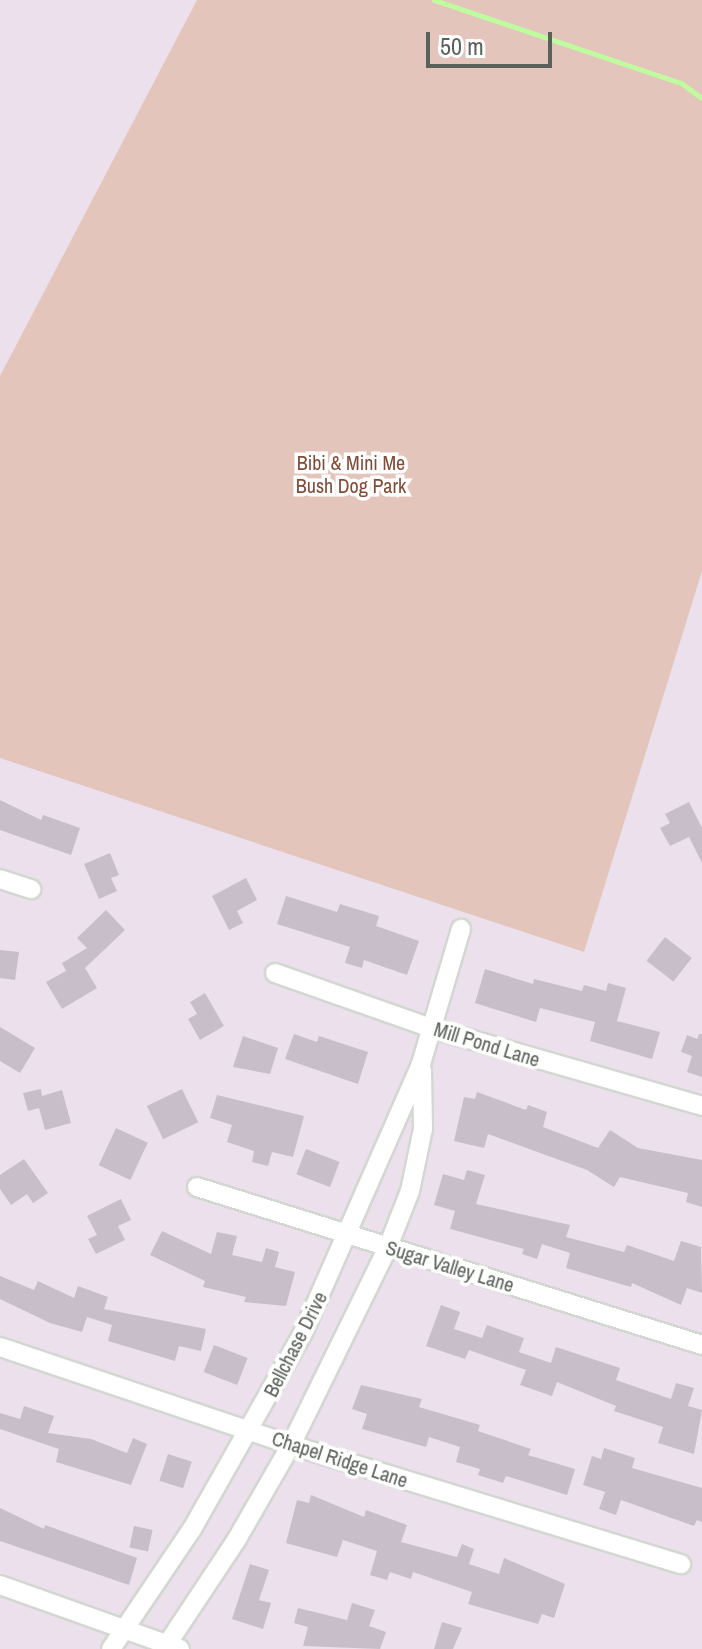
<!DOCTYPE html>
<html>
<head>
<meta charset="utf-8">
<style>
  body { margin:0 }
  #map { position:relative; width:702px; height:1649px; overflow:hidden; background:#ebe0eb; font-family:"Archivo Narrow",sans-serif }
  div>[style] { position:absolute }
  .green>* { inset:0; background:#e3c5bc }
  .stream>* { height:5px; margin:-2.5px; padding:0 2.5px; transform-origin:2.5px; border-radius:2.5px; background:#bffc9f }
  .building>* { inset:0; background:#c8bec9; transform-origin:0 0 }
  .roads { filter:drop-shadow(2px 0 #d2d8d1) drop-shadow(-2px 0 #d2d8d1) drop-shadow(0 2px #d2d8d1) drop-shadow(0 -2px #d2d8d1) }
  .street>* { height:18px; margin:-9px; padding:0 9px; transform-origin:9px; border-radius:9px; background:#fff }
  span { translate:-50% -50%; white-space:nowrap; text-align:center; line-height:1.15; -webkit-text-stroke:7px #fff; paint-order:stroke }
  .park-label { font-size:20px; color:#824b36 }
  .street-label { font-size:20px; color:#5a6159 }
  .scale { position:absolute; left:426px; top:32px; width:126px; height:36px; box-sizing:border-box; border:4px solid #5a6159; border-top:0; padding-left:10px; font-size:24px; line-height:28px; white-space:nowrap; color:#5a6159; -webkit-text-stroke:6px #fff; paint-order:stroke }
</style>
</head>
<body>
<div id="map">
  <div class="green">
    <div style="clip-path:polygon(197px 0,702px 0,702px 571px,584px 952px,0 758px,0 376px)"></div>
  </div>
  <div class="stream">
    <div style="left:434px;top:0;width:261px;rotate:18.6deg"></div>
    <div style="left:681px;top:83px;width:26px;rotate:36deg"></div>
  </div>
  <div class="building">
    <div style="clip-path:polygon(0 800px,41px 820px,43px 815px,80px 828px,71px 855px,0 830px)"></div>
    <div style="clip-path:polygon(689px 802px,702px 828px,702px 863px,689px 837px,670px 846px,660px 828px,670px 823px,665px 814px)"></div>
    <div style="clip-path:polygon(110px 853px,119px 875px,111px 878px,117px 891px,99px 899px,84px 864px)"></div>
    <div style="clip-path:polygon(246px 878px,257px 900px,237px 911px,243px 923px,229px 930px,212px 896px)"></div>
    <div style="clip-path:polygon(286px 896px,337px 912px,340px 904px,379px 916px,376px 926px,419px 941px,407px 975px,364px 960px,362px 968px,345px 963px,350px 947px,277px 924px)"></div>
    <div style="clip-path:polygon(106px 910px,125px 930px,85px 968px,97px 988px,62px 1009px,46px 982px,66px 971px,62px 963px,87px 948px,77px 938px)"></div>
    <div style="left:665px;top:937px;width:34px;height:30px;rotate:38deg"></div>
    <div style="clip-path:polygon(0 950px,19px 952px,15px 980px,0 978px)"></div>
    <div style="clip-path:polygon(485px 969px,533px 984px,534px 979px,582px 991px,584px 985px,606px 991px,608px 983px,626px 988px,617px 1021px,660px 1032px,652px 1059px,590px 1041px,595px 1022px,540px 1008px,536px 1022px,475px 1003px)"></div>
    <div style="clip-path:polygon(205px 993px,224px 1026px,200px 1040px,188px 1019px,197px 1014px,190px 1002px)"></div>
    <div style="clip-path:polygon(0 1027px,35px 1048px,20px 1073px,0 1061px)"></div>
    <div style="clip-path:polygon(294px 1034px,317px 1042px,319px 1036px,368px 1052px,358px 1084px,285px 1059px)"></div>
    <div style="clip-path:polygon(699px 1034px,702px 1034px,702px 1077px,687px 1072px,692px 1056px,681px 1052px,687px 1035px,697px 1039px)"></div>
    <div style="clip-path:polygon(243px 1036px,278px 1048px,270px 1074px,233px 1067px)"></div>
    <div style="clip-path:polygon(41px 1089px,42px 1096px,62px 1090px,71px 1123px,45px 1130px,39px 1108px,28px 1111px,23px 1093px)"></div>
    <div style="left:182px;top:1089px;width:37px;height:39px;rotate:64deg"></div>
    <div style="clip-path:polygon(477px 1092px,526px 1110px,528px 1105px,547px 1112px,543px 1127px,598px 1148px,610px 1130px,638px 1148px,702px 1160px,702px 1207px,686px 1202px,688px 1193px,620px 1177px,614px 1187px,587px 1170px,488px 1134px,484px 1148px,454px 1141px,464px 1097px,475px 1099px)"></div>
    <div style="clip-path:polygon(217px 1095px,304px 1116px,293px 1157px,272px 1152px,268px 1166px,252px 1162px,254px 1151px,227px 1142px,232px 1125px,210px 1118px)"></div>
    <div style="left:116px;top:1128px;width:35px;height:41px;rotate:25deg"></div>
    <div style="left:306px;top:1149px;width:36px;height:27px;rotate:21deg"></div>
    <div style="clip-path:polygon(24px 1159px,48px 1193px,33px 1203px,27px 1194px,11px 1205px,0 1189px,0 1175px)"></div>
    <div style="clip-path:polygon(467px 1170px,485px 1175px,476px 1204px,570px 1225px,566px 1237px,624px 1252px,627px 1245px,674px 1261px,681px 1241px,701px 1247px,702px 1293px,687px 1288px,681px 1305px,632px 1283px,631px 1287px,566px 1268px,570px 1253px,542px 1244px,537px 1259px,522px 1254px,524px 1249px,450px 1229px,455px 1211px,434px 1205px,443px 1174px,464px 1180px)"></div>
    <div style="clip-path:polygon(121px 1199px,131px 1220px,118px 1226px,125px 1240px,96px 1254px,88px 1239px,97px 1235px,87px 1216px)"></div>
    <div style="clip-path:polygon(162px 1231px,211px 1254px,217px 1232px,237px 1236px,232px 1255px,262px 1262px,266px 1248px,279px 1252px,275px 1267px,295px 1272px,286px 1306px,244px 1302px,246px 1297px,203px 1287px,205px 1281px,150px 1255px)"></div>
    <div style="clip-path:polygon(0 1276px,34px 1290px,38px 1281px,74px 1298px,78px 1286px,108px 1297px,104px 1309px,206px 1329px,201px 1351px,179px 1346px,175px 1361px,108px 1341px,112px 1325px,87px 1317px,82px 1332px,50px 1323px,0 1299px)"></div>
    <div style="clip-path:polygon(441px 1305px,460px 1312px,454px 1329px,482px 1338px,487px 1325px,524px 1338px,519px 1352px,551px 1363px,556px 1347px,620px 1368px,616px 1380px,671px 1399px,676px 1383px,694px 1388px,688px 1406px,702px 1410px,694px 1454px,658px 1443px,663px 1427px,614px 1411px,616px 1406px,557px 1382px,552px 1396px,520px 1385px,526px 1370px,469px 1350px,465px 1359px,426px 1346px)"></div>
    <div style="left:214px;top:1345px;width:36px;height:29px;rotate:21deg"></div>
    <div style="clip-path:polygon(361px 1385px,422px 1399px,419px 1407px,480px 1425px,478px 1431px,531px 1449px,528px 1455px,575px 1469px,567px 1495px,506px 1476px,503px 1483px,478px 1475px,480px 1469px,456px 1462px,460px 1447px,429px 1437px,426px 1447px,362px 1429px,367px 1414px,352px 1409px)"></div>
    <div style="clip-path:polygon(24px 1406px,54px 1416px,48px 1433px,91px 1439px,127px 1453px,133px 1438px,147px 1444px,131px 1485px,56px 1462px,59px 1449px,0 1429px,0 1413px,20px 1419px)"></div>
    <div style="clip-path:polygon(604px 1448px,635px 1458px,632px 1468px,702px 1488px,702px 1522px,697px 1520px,694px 1526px,621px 1500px,616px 1515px,599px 1509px,605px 1492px,583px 1485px,592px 1456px,601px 1459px)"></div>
    <div style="left:168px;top:1454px;width:25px;height:28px;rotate:18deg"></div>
    <div style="clip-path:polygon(311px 1495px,364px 1517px,366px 1510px,407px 1525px,401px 1542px,457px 1557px,462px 1544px,474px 1549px,469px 1564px,499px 1574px,504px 1558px,565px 1584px,554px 1618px,542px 1614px,538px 1624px,468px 1604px,472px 1592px,413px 1572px,411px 1579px,390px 1572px,387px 1580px,370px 1575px,377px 1551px,343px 1540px,337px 1557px,286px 1543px,297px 1500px,309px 1503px)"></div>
    <div style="clip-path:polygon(0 1508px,44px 1529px,45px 1525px,137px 1558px,129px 1585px,0 1541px)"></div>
    <div style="left:134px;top:1526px;width:19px;height:22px;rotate:12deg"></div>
    <div style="clip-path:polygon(250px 1564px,269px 1570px,259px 1600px,271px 1603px,263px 1629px,232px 1619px)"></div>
    <div style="clip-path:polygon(352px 1603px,375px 1610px,369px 1626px,386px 1632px,380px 1649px,303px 1646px,308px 1627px,294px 1623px,298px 1608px,347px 1620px)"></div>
    <div style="clip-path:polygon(442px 1622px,462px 1628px,453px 1649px,434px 1649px)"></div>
  </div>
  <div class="roads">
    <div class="street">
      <div style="left:0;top:879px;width:33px;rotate:18deg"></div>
      <div style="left:275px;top:973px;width:169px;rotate:19.4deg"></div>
      <div style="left:434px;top:1029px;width:279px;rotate:16deg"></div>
      <div style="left:197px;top:1187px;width:529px;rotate:17.37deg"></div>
      <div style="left:0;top:1347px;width:307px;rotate:18.6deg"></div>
      <div style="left:291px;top:1445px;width:408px;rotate:17deg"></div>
      <div style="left:0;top:1585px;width:191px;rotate:19.6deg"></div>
      <div style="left:111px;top:1649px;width:145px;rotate:-56deg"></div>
      <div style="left:192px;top:1529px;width:225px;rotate:-60.5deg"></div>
      <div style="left:303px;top:1333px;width:294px;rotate:-66.3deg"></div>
      <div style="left:421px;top:1064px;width:141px;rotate:-73.5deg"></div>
      <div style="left:164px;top:1649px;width:132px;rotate:-56.4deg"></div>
      <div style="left:237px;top:1539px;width:108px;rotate:-60.1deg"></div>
      <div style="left:291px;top:1445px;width:220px;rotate:-63.9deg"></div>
      <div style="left:388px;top:1247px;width:60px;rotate:-68.6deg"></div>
      <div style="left:410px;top:1191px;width:63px;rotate:-78.2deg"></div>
      <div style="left:423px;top:1129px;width:59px;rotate:-91deg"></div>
    </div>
  </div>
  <div class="park-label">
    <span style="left:351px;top:474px">Bibi &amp; Mini Me<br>Bush Dog Park</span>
  </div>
  <div class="street-label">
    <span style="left:487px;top:1044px;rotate:17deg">Mill Pond Lane</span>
    <span style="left:450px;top:1266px;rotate:17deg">Sugar Valley Lane</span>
    <span style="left:295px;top:1344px;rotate:-63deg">Bellchase Drive</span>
    <span style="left:340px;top:1459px;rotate:18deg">Chapel Ridge Lane</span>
  </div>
  <div class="scale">50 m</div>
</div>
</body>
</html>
